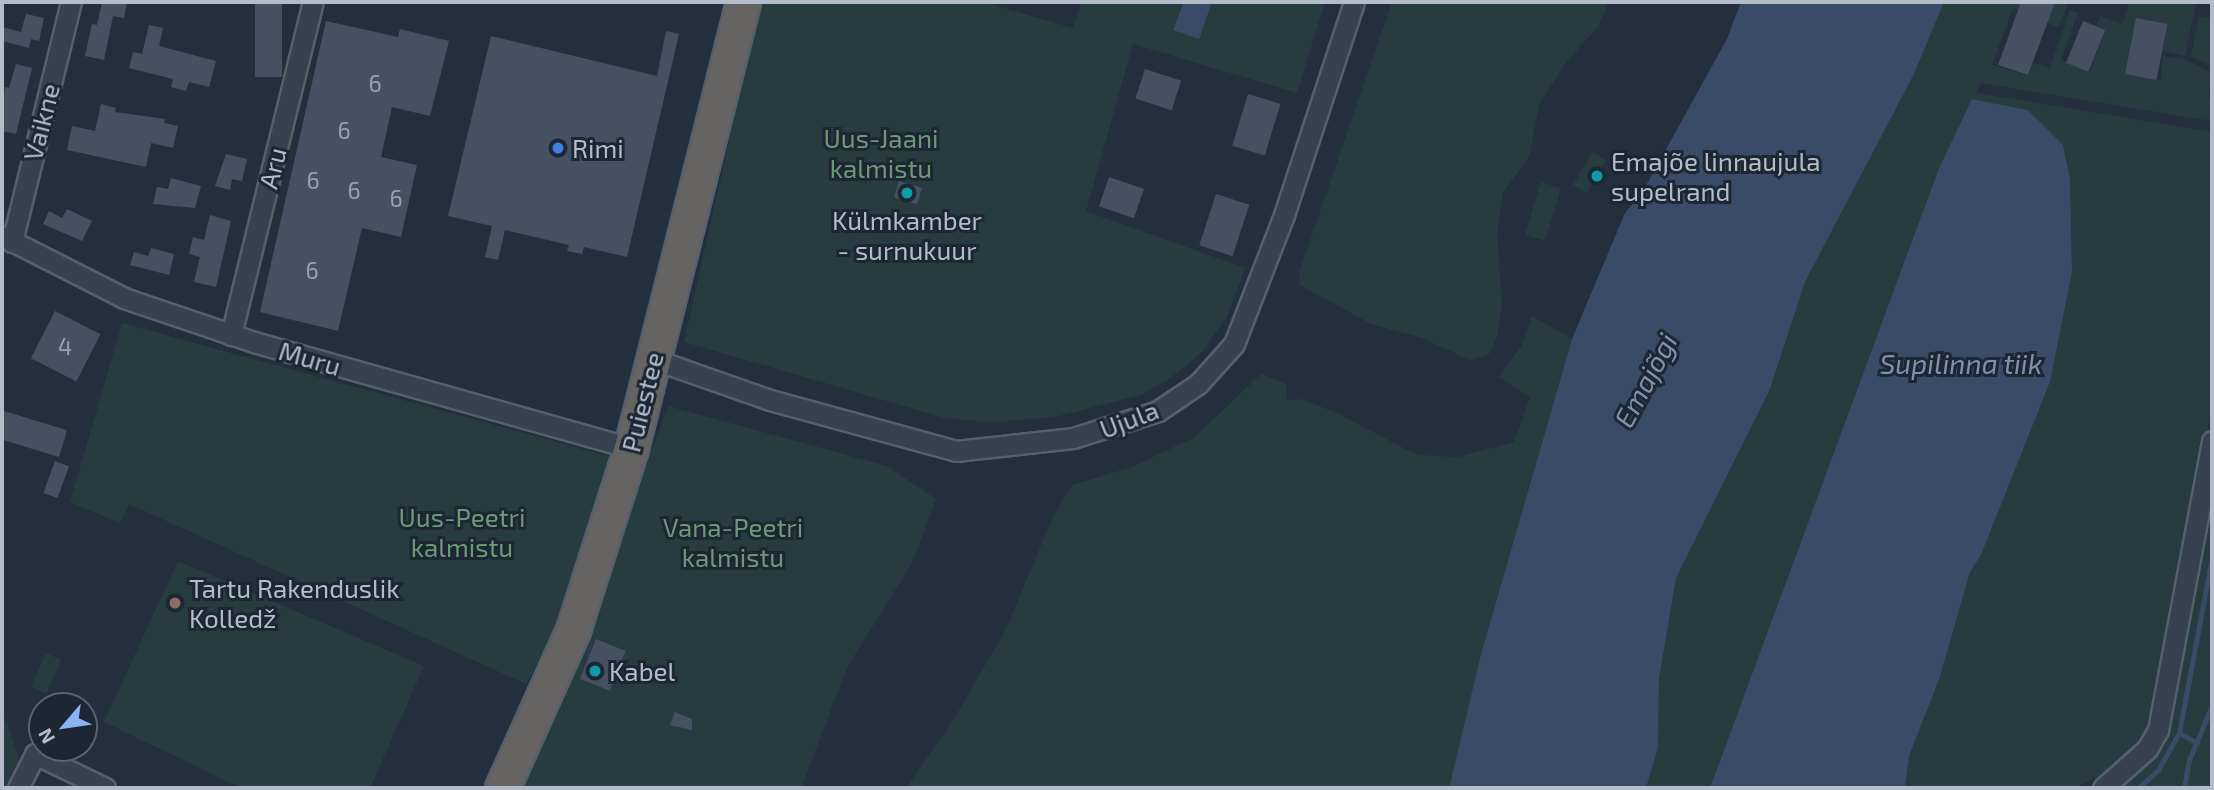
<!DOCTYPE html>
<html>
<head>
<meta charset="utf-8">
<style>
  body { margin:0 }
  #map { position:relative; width:2214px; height:790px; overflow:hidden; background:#242f3e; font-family:"Exo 2",sans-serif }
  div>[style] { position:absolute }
  .green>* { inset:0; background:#263c3f; transform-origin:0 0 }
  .water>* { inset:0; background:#394c67 }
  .stream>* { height:5px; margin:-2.5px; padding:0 2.5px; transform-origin:2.5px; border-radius:2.5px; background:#394c67 }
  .building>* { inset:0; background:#455162; transform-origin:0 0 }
  .roads { filter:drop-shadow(2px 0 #565f6c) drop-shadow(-2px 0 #565f6c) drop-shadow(0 2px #565f6c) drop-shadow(0 -2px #565f6c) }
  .minor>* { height:19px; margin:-9.5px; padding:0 9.5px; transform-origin:9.5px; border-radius:9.5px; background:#38414e }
  .trunk>* { height:33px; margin:-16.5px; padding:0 16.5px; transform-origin:16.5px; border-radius:16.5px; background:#656462 }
  .dots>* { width:19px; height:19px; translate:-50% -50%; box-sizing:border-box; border:4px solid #1d2633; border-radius:50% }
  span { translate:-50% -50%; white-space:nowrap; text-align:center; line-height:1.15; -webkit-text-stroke:6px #1d2633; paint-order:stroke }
  .number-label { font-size:23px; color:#98a1af }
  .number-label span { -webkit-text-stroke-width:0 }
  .street-label { font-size:26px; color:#b4bcc9 }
  .park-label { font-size:26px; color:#6b9a76 }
  .poi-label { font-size:26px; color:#b4bcc9 }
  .left { translate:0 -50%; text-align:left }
  .water-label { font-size:28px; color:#7c92b1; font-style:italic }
  .frame { position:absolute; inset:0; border:4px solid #b4bcc9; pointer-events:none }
  .north { position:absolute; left:28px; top:692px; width:70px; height:70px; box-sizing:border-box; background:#1d2633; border:2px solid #59626f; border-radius:50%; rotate:241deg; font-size:19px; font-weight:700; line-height:28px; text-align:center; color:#b4bcc9 }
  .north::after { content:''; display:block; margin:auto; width:24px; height:32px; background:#8ab4f8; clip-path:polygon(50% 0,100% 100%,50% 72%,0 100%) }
</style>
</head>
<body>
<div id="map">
  <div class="green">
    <div style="clip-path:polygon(760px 2px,983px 2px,1073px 28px,1082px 2px,1325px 2px,1297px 93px,1133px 44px,1086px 211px,1245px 268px,1229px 313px,1203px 351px,1172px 377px,1141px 395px,1055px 417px,989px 422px,945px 418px,684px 342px)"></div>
    <div style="clip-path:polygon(1392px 2px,1609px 2px,1598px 27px,1568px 60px,1539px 104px,1530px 155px,1503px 193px,1497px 233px,1502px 306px,1497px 336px,1489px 354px,1470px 360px,1422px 338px,1371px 324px,1300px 285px,1299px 273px)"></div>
    <div style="clip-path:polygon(1944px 2px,2069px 2px,2058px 27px,2043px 21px,2044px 16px,2013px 8px,1992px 65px,2028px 75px,2033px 63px,2050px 68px,2070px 10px,2078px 13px,2061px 60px,2090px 71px,2105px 31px,2096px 26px,2100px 16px,2122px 24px,2130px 2px,2196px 3px,2185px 56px,2163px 51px,2127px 74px,2161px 80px,2162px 56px,2186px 60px,2212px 73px,2208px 97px,2212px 98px,2212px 121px,1981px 83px,1976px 93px,2212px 132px,2212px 407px,2151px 725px,2142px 743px,2099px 781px,2094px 778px,2076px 788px,1905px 788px,1909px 756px,1939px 680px,1970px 572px,1981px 555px,2050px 382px,2072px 272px,2070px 178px,2063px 145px,2028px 110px,1972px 99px,1939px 168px,1710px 788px,1646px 788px,1658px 748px,1659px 679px,1676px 578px,1770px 389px,1805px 282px,1914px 74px)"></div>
    <div style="clip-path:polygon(2199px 16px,2212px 18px,2212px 65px,2191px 57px)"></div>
    <div style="left:1592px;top:152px;width:16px;height:38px;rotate:30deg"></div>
    <div style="left:1541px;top:182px;width:21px;height:55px;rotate:17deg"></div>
    <div style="clip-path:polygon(1532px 316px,1572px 339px,1481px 654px,1449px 788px,906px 788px,954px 719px,1006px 629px,1054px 514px,1072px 485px,1132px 467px,1195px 437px,1261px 374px,1286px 384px,1287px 400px,1300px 399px,1335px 412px,1417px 455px,1458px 457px,1514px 442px,1530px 397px,1499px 377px,1522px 345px)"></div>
    <div style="clip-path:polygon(122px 323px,611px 457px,554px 632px,526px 684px,129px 504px,120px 523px,70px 502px)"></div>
    <div style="clip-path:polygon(668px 406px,887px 466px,936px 499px,912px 563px,848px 666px,801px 788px,517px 788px,579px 648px)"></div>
    <div style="clip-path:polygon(2212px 441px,2212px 788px,2103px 788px,2147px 749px)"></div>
    <div style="clip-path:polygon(178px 561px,424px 666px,370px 788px,241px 788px,104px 722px)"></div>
    <div style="left:46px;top:653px;width:17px;height:37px;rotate:24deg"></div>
    <div style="clip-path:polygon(2px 711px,20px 760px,6px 788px,2px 788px)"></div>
  </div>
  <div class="water">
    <div style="clip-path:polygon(1184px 2px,1212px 2px,1199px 39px,1173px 30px)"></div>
    <div style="clip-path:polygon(1741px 2px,1944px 2px,1914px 74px,1805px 282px,1770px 389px,1676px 578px,1659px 679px,1658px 748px,1646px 788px,1449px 788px,1481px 654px,1572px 339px,1625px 213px,1643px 191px,1727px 39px)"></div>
    <div style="clip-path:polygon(1972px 99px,2028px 110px,2063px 145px,2070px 178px,2072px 272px,2050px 382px,1981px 555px,1970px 572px,1939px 680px,1909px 756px,1905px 788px,1710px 788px,1939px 168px)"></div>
  </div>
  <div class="stream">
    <div style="left:2179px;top:733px;width:21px;rotate:28deg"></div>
    <div style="left:2138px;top:788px;width:27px;rotate:-42deg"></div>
    <div style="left:2158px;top:770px;width:43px;rotate:-60.4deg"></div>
    <div style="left:2179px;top:733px;width:179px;rotate:-79.4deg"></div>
    <div style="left:2184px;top:788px;width:28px;rotate:-80deg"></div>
    <div style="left:2189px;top:760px;width:60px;rotate:-67.3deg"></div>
  </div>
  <div class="building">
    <div style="clip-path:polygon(102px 2px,127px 2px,124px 18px,113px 16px,104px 60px,85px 56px,92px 24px,97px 25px)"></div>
    <div style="left:255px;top:2px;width:27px;height:75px"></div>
    <div style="clip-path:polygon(2021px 2px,2055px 2px,2028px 75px,1998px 65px)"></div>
    <div style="clip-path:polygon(26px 14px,44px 18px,39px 41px,31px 39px,29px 48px,2px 41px,2px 27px,21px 32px)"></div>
    <div style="left:2136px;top:18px;width:32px;height:57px;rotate:11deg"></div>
    <div style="clip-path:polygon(326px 21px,398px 37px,400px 29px,449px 41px,430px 116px,392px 107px,381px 157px,417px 165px,401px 237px,362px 228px,338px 331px,260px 312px)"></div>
    <div style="left:2083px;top:21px;width:24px;height:45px;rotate:22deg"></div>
    <div style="clip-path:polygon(149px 25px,163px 28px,159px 46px,216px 61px,209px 87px,189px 82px,186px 91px,171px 87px,173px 79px,129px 68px,133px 52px,142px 54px)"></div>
    <div style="clip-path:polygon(666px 31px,679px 34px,627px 257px,584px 247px,582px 254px,567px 251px,569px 245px,505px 230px,498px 260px,485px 257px,492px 226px,448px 216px,491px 36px,657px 76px)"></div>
    <div style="clip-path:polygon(16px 64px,32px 68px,16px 134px,2px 131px,2px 113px,5px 87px,9px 88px)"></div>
    <div style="left:1145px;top:69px;width:38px;height:31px;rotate:18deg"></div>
    <div style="left:1248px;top:94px;width:34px;height:54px;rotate:17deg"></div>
    <div style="clip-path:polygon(101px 104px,116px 108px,115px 112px,165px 119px,164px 123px,178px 126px,173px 148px,151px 143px,146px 167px,67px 150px,72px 126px,95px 131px)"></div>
    <div style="clip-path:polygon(226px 154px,247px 159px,242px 181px,232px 179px,230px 190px,215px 186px)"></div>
    <div style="left:1109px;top:177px;width:37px;height:31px;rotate:19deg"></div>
    <div style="clip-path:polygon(171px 178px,201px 186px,195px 208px,153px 204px,157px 187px,168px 189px)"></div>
    <div style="left:899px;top:181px;width:24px;height:17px;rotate:17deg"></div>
    <div style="left:1216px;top:194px;width:35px;height:54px;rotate:18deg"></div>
    <div style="clip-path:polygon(67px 209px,92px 221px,82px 241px,43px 224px,49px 211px,62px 218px)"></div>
    <div style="clip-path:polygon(210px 215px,231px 221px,216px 287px,194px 282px,200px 257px,189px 254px,193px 237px,204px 240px)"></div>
    <div style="clip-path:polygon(151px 248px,174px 254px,169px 275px,130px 265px,134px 252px,148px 256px)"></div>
    <div style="left:55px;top:311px;width:51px;height:53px;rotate:27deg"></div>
    <div style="left:4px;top:411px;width:66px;height:28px;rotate:17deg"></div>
    <div style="left:55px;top:461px;width:15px;height:34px;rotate:20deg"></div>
    <div style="left:596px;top:639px;width:32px;height:43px;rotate:22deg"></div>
    <div style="clip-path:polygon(675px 712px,692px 719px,692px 730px,670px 725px)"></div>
  </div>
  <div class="roads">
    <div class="minor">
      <div style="left:2px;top:236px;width:137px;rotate:26.9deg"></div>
      <div style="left:124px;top:298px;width:137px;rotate:18.7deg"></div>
      <div style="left:254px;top:342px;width:392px;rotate:15.7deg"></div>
      <div style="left:12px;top:242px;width:247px;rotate:-76.2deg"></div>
      <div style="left:231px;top:335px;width:343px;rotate:-76.2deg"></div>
      <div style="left:653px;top:359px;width:124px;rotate:19.3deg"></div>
      <div style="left:770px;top:400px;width:193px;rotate:15.3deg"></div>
      <div style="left:956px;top:451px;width:118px;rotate:-6.3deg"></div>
      <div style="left:1073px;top:438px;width:89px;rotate:-17.6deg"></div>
      <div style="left:1158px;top:411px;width:48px;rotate:-34deg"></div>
      <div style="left:1198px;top:384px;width:54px;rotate:-48deg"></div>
      <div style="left:1234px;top:344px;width:138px;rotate:-68.8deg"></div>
      <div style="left:1284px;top:215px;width:224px;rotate:-71.8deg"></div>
      <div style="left:18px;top:788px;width:38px;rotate:-63deg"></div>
      <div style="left:35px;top:754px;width:78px;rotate:25.9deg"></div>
      <div style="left:2103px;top:788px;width:59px;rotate:-41.6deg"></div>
      <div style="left:2147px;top:749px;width:22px;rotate:-60deg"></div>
      <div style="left:2158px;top:730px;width:294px;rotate:-79.4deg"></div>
    </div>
    <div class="trunk">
      <div style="left:502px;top:788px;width:173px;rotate:-65.8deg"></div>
      <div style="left:573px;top:630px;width:191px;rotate:-72.3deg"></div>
      <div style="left:631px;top:448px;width:460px;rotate:-75.9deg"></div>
    </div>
  </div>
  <div class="dots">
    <div style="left:558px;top:148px;background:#3f7fe0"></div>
    <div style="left:1597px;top:176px;background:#0f9aa8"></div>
    <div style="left:907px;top:193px;background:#0f9aa8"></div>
    <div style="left:175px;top:603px;background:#8d6e63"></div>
    <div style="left:595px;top:671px;background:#0f9aa8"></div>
  </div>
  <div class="number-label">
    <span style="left:375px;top:83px">6</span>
    <span style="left:344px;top:130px">6</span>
    <span style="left:313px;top:180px">6</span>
    <span style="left:354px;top:190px">6</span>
    <span style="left:396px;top:198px">6</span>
    <span style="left:312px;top:270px">6</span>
    <span style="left:65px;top:346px">4</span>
  </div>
  <div class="street-label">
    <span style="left:41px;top:122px;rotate:-76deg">Vaikne</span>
    <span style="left:272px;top:168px;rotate:-76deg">Aru</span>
    <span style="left:310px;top:358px;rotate:16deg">Muru</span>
    <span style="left:642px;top:402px;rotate:-76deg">Puiestee</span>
    <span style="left:1129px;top:419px;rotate:-21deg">Ujula</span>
  </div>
  <div class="park-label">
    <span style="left:881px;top:153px">Uus-Jaani<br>kalmistu</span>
    <span style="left:462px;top:532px">Uus-Peetri<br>kalmistu</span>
    <span style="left:733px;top:542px">Vana-Peetri<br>kalmistu</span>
  </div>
  <div class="poi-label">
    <span class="left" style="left:572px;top:148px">Rimi</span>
    <span class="left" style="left:1611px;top:176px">Emajõe linnaujula<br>supelrand</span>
    <span style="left:907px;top:235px">Külmkamber<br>- surnukuur</span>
    <span class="left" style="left:189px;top:603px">Tartu Rakenduslik<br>Kolledž</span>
    <span class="left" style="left:609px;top:671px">Kabel</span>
  </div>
  <div class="water-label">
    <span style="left:1961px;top:363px">Supilinna tiik</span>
    <span style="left:1645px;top:380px;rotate:-62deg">Emajõgi</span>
  </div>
  <div class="frame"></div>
  <div class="north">N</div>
</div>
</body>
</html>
